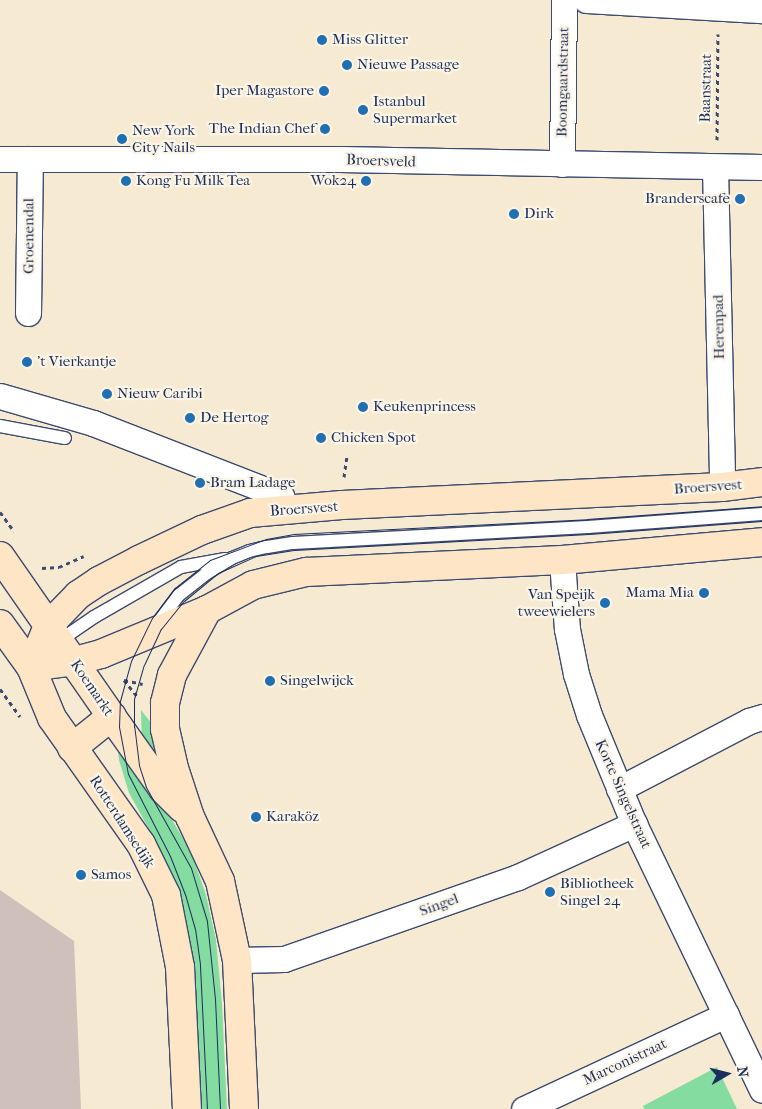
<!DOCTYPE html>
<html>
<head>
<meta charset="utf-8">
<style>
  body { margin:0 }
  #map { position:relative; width:762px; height:1109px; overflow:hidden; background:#f7ead2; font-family:"IM FELL French Canon",serif }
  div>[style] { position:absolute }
  .industrial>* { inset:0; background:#cfc0bb }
  .green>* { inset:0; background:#84dca0 }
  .path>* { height:3px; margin-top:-1.5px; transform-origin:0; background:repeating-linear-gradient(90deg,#3c4b6f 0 4px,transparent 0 8px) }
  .roads { filter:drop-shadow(1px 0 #3c4b6f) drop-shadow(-1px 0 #3c4b6f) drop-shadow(0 1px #3c4b6f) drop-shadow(0 -1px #3c4b6f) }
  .lane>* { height:12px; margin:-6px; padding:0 6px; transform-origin:6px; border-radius:6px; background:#fff }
  .street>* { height:25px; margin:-12.5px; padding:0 12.5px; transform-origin:12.5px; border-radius:12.5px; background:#fff }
  .secondary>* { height:28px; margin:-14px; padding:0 14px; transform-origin:14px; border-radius:14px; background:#fde5c5 }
  .tram>* { height:1px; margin:-0.5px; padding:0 0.5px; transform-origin:0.5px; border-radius:0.5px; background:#1b2f5e }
  .dots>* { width:14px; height:14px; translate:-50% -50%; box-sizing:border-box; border:2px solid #fcf5e5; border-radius:50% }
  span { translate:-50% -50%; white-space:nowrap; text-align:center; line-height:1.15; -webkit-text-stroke:4.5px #fcf5e5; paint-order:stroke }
  .poi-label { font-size:15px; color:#1b2f5e }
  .left { translate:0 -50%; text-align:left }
  .right { translate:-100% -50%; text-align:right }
  .street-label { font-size:15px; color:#1b2f5e }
  .north { position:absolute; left:702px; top:1049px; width:50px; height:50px; -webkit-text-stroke:4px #fcf5e5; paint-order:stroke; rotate:82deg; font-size:14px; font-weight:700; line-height:20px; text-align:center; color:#1b2f5e }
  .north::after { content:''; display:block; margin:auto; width:18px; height:22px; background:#1b2f5e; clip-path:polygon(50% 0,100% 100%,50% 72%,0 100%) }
</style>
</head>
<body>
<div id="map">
  <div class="industrial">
    <div style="clip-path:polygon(0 890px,74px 941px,81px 1109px,0 1109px)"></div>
  </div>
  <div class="green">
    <div style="clip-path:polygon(141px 710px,156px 729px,161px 761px,142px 744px)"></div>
    <div style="clip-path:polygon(116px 734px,168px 813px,191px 852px,206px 895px,216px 940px,222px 1004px,227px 1109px,196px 1109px,155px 850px,159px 847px,129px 793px,119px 760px)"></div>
    <div style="clip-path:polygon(717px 1067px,737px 1109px,644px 1109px,643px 1106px)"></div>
  </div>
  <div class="path">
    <div style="left:717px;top:140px;width:106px;rotate:-89.5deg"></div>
    <div style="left:344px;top:477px;width:21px;rotate:-82deg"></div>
    <div style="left:0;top:512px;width:24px;rotate:54deg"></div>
    <div style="left:42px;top:568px;width:17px;rotate:-3deg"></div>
    <div style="left:59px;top:567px;width:27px;rotate:-24deg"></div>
    <div style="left:124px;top:680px;width:22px;rotate:51deg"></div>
    <div style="left:124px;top:680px;width:19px;rotate:12deg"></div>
    <div style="left:0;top:689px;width:34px;rotate:54deg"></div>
  </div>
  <div class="roads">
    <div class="lane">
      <div style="left:0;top:426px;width:66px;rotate:10.5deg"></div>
      <div style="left:157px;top:624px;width:36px;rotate:-53deg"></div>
      <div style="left:179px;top:595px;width:36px;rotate:-38deg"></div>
      <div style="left:207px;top:573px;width:29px;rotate:-31deg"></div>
      <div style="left:232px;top:558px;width:18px;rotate:-22deg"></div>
      <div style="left:249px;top:551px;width:18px;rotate:-13deg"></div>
      <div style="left:267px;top:547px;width:26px;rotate:-9deg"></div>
      <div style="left:293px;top:543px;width:295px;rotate:-3.1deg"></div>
      <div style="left:588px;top:527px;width:174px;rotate:-4.3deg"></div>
      <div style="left:59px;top:641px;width:42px;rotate:-34.4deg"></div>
      <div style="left:94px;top:617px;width:100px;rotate:-29.9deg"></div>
      <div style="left:181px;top:567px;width:45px;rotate:-10.3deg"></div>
    </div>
    <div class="street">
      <div style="left:586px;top:0;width:176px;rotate:3.3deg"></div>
      <div style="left:0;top:159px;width:340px"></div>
      <div style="left:340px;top:159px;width:422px;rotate:1.1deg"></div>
      <div style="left:562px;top:164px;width:164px;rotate:-89.3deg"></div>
      <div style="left:715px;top:167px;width:320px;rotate:88.7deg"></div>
      <div style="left:28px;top:313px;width:154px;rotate:-89.3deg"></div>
      <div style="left:0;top:396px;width:97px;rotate:16.2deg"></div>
      <div style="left:93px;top:423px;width:202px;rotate:21.2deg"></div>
      <div style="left:562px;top:560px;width:69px;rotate:85.9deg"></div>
      <div style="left:567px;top:629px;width:46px;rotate:78.7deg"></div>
      <div style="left:576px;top:674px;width:43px;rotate:72.4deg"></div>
      <div style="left:589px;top:715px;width:118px;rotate:67.6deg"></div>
      <div style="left:634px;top:824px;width:295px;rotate:64.3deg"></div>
      <div style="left:619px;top:789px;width:147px;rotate:-27.6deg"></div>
      <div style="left:749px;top:721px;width:14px;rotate:-17deg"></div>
      <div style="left:237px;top:960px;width:47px;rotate:-1.2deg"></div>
      <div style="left:284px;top:959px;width:248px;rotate:-19.3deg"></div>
      <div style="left:518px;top:877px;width:128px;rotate:-24.6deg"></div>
      <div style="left:524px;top:1109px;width:223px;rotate:-25deg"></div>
    </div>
    <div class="secondary">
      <div style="left:0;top:556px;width:208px;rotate:55.2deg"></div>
      <div style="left:119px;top:727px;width:76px;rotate:54.6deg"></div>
      <div style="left:163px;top:789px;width:27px;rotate:45deg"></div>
      <div style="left:207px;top:610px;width:74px;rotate:118.3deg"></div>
      <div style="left:172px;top:675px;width:29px;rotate:104deg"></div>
      <div style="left:165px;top:703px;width:26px;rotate:90deg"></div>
      <div style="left:165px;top:729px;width:37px;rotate:77deg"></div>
      <div style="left:173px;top:765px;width:55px;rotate:71.9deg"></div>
      <div style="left:190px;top:817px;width:71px;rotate:64.9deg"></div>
      <div style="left:220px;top:881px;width:81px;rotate:77.9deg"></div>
      <div style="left:237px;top:960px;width:149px;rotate:87.3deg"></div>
      <div style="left:0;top:624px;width:53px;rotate:54.2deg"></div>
      <div style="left:31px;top:667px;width:55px;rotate:67.6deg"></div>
      <div style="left:52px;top:718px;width:154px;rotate:54.8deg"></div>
      <div style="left:141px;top:844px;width:57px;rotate:63.9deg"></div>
      <div style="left:166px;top:895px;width:73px;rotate:79deg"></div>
      <div style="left:180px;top:967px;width:142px;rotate:87.2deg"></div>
      <div style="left:31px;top:667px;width:44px;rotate:-67.5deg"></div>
      <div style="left:48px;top:626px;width:43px;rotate:-45.9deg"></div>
      <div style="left:78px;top:595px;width:25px;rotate:-34deg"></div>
      <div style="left:99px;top:581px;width:45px;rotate:-27.7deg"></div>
      <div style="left:139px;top:560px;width:70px;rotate:-25.5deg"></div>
      <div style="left:202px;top:530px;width:51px;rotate:-19.5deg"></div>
      <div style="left:250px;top:513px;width:92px;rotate:-5deg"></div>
      <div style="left:342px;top:505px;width:380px;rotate:-2.7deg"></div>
      <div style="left:722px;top:487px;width:40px;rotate:-7.1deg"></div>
      <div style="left:31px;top:667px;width:44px;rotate:-7.8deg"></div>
      <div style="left:75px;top:661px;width:27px;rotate:-15deg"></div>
      <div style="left:101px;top:654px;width:115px;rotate:-22.5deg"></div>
      <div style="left:207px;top:610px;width:52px;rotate:-28.5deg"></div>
      <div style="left:253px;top:585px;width:55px;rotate:-13.8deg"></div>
      <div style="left:306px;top:572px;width:256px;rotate:-2.7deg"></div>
      <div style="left:562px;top:560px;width:201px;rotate:-5.1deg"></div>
      <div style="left:72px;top:748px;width:51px;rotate:-38.7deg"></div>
    </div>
  </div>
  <div class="tram">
    <div style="left:207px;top:1109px;width:145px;rotate:-92.8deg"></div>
    <div style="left:200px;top:964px;width:35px;rotate:-98deg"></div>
    <div style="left:195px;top:929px;width:33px;rotate:-106deg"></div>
    <div style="left:186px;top:897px;width:44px;rotate:-111.3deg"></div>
    <div style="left:170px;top:856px;width:92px;rotate:-117.1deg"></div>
    <div style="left:128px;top:774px;width:48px;rotate:-100.8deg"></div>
    <div style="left:119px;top:727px;width:26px;rotate:-88deg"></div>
    <div style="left:120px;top:701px;width:41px;rotate:-74.6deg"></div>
    <div style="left:131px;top:661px;width:48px;rotate:-64deg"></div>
    <div style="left:152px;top:618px;width:38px;rotate:-53deg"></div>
    <div style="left:175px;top:588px;width:45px;rotate:-38.7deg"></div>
    <div style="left:210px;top:560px;width:60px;rotate:-20.6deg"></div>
    <div style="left:266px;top:539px;width:27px;rotate:-10deg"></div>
    <div style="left:293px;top:534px;width:294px;rotate:-2.9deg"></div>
    <div style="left:587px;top:519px;width:175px;rotate:-4.2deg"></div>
    <div style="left:220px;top:1109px;width:110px;rotate:-92.6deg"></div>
    <div style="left:215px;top:999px;width:78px;rotate:-95.9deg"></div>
    <div style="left:207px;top:921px;width:55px;rotate:-106.8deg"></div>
    <div style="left:191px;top:868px;width:93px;rotate:-119.1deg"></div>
    <div style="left:146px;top:787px;width:23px;rotate:-108deg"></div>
    <div style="left:139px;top:765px;width:38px;rotate:-97deg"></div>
    <div style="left:134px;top:727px;width:28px;rotate:-90deg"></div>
    <div style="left:134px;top:699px;width:35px;rotate:-74deg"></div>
    <div style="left:144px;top:665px;width:40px;rotate:-65deg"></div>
    <div style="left:161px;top:629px;width:36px;rotate:-51deg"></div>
    <div style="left:184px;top:601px;width:44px;rotate:-39.5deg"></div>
    <div style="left:218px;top:573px;width:42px;rotate:-24.1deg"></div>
    <div style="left:256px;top:556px;width:38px;rotate:-9deg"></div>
    <div style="left:294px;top:550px;width:295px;rotate:-3.1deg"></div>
    <div style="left:589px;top:534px;width:173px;rotate:-4.3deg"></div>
  </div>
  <div class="dots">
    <div style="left:322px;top:40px;background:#1f6fb2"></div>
    <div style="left:347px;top:65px;background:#1f6fb2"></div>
    <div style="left:324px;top:91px;background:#1f6fb2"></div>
    <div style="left:363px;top:110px;background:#1f6fb2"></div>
    <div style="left:325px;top:129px;background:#1f6fb2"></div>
    <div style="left:122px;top:139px;background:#1f6fb2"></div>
    <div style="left:126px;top:181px;background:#1f6fb2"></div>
    <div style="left:366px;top:181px;background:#1f6fb2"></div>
    <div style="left:740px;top:199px;background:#1f6fb2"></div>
    <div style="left:514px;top:214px;background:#1f6fb2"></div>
    <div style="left:27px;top:362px;background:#1f6fb2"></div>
    <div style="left:107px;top:394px;background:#1f6fb2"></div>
    <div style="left:363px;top:407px;background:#1f6fb2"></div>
    <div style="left:190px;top:418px;background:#1f6fb2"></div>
    <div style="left:321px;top:438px;background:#1f6fb2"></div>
    <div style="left:200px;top:483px;background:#1f6fb2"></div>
    <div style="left:704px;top:593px;background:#1f6fb2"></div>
    <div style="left:605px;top:603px;background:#1f6fb2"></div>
    <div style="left:270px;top:681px;background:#1f6fb2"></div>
    <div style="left:256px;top:817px;background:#1f6fb2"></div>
    <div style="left:81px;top:875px;background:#1f6fb2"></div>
    <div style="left:550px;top:892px;background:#1f6fb2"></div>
  </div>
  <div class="poi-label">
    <span class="left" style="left:332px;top:40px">Miss Glitter</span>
    <span class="left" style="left:357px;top:65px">Nieuwe Passage</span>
    <span class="right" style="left:314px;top:91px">Iper Magastore</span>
    <span class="left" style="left:373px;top:110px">Istanbul<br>Supermarket</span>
    <span class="right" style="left:315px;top:129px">The Indian Chef</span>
    <span class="left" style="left:132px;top:139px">New York<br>City Nails</span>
    <span class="left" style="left:136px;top:181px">Kong Fu Milk Tea</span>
    <span class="right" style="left:356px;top:181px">Wok24</span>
    <span class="right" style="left:730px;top:199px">Branderscafe</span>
    <span class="left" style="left:524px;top:214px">Dirk</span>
    <span class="left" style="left:37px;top:362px">'t Vierkantje</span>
    <span class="left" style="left:117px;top:394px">Nieuw Caribi</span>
    <span class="left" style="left:373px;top:407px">Keukenprincess</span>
    <span class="left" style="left:200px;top:418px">De Hertog</span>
    <span class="left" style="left:331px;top:438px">Chicken Spot</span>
    <span class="left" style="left:210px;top:483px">Bram Ladage</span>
    <span class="right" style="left:694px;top:593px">Mama Mia</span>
    <span class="right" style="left:595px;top:603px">Van Speijk<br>tweewielers</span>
    <span class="left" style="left:280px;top:681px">Singelwijck</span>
    <span class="left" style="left:266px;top:817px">Karaköz</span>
    <span class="left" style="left:91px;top:875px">Samos</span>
    <span class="left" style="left:560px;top:892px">Bibliotheek<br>Singel 24</span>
  </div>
  <div class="street-label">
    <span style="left:563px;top:82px;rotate:-89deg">Boomgaardstraat</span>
    <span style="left:706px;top:88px;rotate:-89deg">Baanstraat</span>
    <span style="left:381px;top:161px;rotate:2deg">Broersveld</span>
    <span style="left:29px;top:236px;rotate:-90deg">Groenendal</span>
    <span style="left:719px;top:327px;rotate:-91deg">Herenpad</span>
    <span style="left:708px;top:487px;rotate:-4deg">Broersvest</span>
    <span style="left:304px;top:509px;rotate:-4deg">Broersvest</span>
    <span style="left:92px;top:688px;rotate:56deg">Koemarkt</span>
    <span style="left:623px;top:794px;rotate:66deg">Korte Singelstraat</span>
    <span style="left:122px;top:822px;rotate:57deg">Rotterdamsedijk</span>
    <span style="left:439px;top:905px;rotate:-20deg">Singel</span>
    <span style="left:625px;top:1062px;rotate:-25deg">Marconistraat</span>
  </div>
  <div class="north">N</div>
</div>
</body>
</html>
